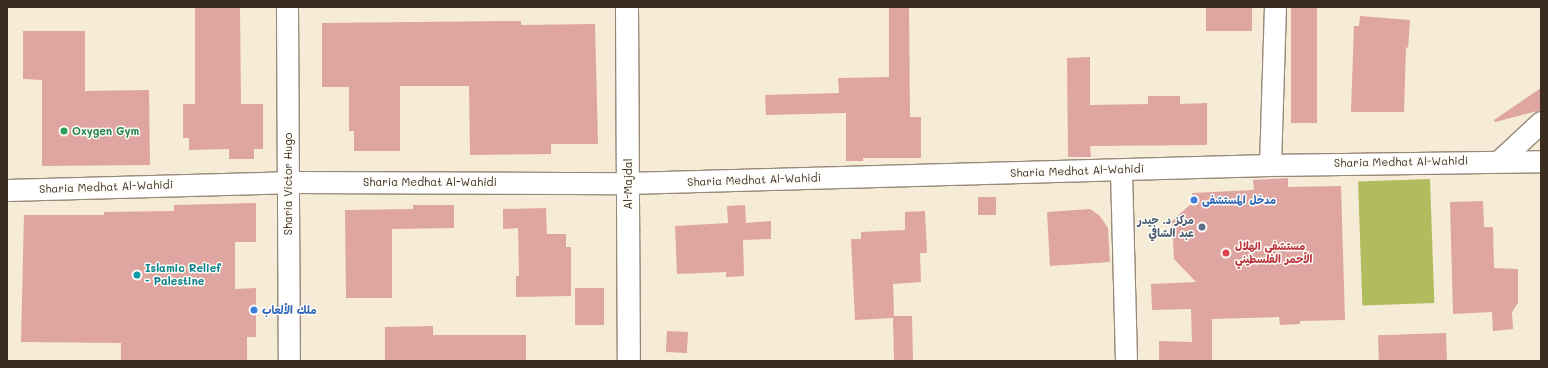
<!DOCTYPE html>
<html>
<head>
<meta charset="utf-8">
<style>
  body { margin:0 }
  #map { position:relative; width:1548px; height:368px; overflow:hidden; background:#f6ebd7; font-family:Mali,"Playpen Sans Arabic",sans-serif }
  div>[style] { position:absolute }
  .green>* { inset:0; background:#b1bc5e; transform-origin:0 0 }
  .building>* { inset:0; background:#dfa5a0; transform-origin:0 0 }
  .roads { filter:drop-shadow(1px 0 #988a7a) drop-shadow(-1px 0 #988a7a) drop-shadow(0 1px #988a7a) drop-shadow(0 -1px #988a7a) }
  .street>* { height:21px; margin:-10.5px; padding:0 10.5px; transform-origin:10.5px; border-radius:10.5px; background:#fff }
  .secondary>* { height:22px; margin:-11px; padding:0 11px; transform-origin:11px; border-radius:11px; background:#fff }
  .dots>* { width:11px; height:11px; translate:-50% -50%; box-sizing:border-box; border:2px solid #fdfcf7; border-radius:50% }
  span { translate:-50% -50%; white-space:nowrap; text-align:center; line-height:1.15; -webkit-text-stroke:3px #fdfcf7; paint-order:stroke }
  .leisure-label { font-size:11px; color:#27864d; font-weight:700 }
  .left { translate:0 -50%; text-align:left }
  .street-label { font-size:11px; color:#3b2a1e }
  .shop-label { font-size:11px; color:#366cbe; font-weight:700 }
  .service-label { font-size:11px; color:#4e5e75; font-weight:700 }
  .right { translate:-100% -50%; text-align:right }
  .health-label { font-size:11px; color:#be3a42; font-weight:700 }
  .culture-label { font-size:11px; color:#0d838f; font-weight:700 }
  .frame { position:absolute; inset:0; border:8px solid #3b2a1e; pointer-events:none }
</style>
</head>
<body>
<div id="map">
  <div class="green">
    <div style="left:1430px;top:179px;width:124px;height:72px;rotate:88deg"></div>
  </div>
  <div class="building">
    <div style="clip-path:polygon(195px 7px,240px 7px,241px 104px,263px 104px,263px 149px,254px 149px,254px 159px,229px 159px,229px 149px,189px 150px,189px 138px,183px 138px,183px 104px,195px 104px)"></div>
    <div style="clip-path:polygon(889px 7px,909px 7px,910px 117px,921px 117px,921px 158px,863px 158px,863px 161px,846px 161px,846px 113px,766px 115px,765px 95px,839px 93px,838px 78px,889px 77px)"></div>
    <div style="left:1206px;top:7px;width:46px;height:24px"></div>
    <div style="left:1291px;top:7px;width:26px;height:116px"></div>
    <div style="clip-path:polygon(1360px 16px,1410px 20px,1408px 48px,1406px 47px,1404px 112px,1351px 112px,1354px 26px,1359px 26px)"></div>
    <div style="clip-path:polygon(521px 21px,521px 25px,595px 24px,598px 144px,551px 144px,551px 154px,470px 155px,469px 86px,400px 86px,400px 151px,354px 151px,354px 131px,349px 131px,349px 87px,322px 87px,322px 23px)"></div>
    <div style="clip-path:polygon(23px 31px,85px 31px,85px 91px,149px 90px,150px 165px,42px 166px,42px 80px,23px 79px)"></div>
    <div style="clip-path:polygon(1090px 57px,1090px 105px,1148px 104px,1148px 96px,1180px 96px,1180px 104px,1207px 103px,1207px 145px,1090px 146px,1091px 157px,1068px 157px,1067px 58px)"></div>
    <div style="clip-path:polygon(1541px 88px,1541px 110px,1495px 122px,1494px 120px)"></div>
    <div style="clip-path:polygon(1288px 178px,1288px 187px,1341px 186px,1345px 320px,1300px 321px,1300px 324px,1280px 325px,1279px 317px,1212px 319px,1212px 361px,1159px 361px,1159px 341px,1192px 342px,1191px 309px,1152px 310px,1151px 284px,1196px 282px,1174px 259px,1172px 221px,1192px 203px,1192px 193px,1254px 190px,1253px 180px)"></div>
    <div style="left:978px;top:197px;width:18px;height:18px"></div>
    <div style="clip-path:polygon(1483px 201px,1484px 227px,1493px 227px,1494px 268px,1518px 269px,1518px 303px,1512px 312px,1513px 329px,1493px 331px,1492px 312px,1453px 314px,1450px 202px)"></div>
    <div style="clip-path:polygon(256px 203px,256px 242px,235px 242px,235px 289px,256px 288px,256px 337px,247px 337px,247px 361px,121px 361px,121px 343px,21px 342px,24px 215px,104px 215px,104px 212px,174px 211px,174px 205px)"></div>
    <div style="clip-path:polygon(413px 205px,454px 205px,454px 228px,392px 229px,392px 298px,346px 298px,345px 210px,413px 209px)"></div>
    <div style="clip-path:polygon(745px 205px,746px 223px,771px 221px,771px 239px,743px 240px,744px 276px,726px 277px,726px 272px,677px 274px,675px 226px,728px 223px,727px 206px)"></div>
    <div style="clip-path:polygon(546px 208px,547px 234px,566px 234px,566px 247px,571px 247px,571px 296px,516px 297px,516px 276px,519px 276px,518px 228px,503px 229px,503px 209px)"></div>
    <div style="clip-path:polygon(1090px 209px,1100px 216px,1108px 228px,1110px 262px,1050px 266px,1047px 212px)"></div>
    <div style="clip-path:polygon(925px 211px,927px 253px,920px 253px,921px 282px,893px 284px,894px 316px,912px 316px,913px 361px,894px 361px,893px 318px,855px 320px,851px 239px,861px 239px,861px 232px,905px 230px,905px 212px)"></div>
    <div style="left:575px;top:288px;width:29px;height:37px"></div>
    <div style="clip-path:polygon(433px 326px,433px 335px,526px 335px,526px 361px,385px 361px,385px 327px)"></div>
    <div style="left:667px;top:331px;width:21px;height:21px;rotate:3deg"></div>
    <div style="left:1446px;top:333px;width:27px;height:68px;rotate:88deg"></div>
  </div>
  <div class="roads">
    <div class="street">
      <div style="left:287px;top:7px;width:354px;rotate:89.7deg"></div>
      <div style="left:1500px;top:160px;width:56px;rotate:-42.8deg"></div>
      <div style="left:1270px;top:165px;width:158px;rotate:-88.2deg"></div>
      <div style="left:1121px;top:170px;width:191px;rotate:88.5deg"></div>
      <div style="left:7px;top:190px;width:281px;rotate:-1.6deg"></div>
      <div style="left:288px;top:182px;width:339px;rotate:0.2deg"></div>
      <div style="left:627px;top:183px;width:643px;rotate:-1.6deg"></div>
      <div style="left:1270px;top:165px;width:271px;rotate:-0.8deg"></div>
    </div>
    <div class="secondary">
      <div style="left:627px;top:7px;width:354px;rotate:89.7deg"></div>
    </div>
  </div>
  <div class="dots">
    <div style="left:64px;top:131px;background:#2e9e5b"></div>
    <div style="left:1194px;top:200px;background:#3f7fe0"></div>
    <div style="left:1202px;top:227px;background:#5c6f8a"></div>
    <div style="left:1226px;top:253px;background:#e0444e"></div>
    <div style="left:137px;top:275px;background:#0f9aa8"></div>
    <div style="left:254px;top:310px;background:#3f7fe0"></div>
  </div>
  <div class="leisure-label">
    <span class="left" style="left:72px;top:131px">Oxygen Gym</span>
  </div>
  <div class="street-label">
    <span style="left:1401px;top:162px;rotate:-1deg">Sharia Medhat Al-Wahidi</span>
    <span style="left:1077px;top:171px;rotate:-2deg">Sharia Medhat Al-Wahidi</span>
    <span style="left:754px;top:180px;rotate:-2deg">Sharia Medhat Al-Wahidi</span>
    <span style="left:430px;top:182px">Sharia Medhat Al-Wahidi</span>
    <span style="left:288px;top:184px;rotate:-90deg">Sharia Victor Hugo</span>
    <span style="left:628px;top:184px;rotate:-90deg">Al-Majdal</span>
    <span style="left:106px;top:187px;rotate:-2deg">Sharia Medhat Al-Wahidi</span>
  </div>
  <div class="shop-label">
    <span class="left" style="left:1202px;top:200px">مدخل المستشفى</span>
    <span class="left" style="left:262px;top:310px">ملك الألعاب</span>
  </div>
  <div class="service-label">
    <span class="right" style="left:1194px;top:227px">مركز د. حيدر<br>عبد الشافي</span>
  </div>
  <div class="health-label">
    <span class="left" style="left:1235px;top:253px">مستشفى الهلال<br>الأحمر الفلسطيني</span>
  </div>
  <div class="culture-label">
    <span class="left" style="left:145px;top:275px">Islamic Relief<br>- Palestine</span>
  </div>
  <div class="frame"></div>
</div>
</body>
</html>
